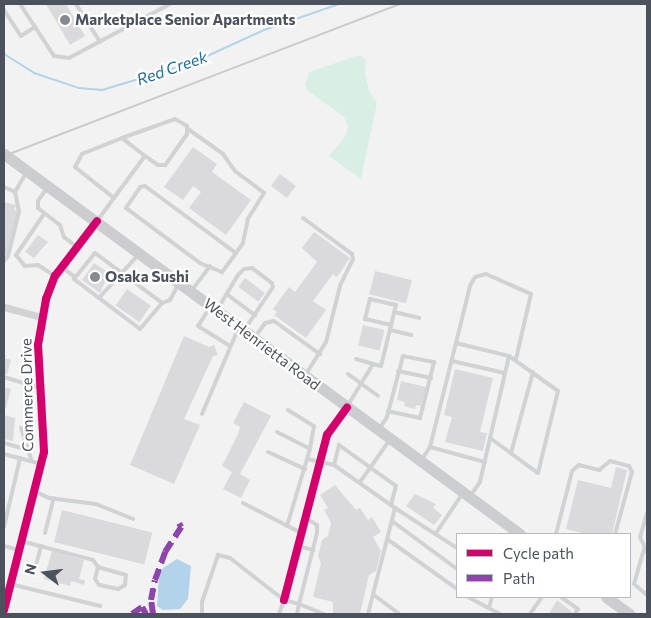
<!DOCTYPE html>
<html>
<head>
<meta charset="utf-8">
<style>
  body { margin:0 }
  #map { position:relative; width:651px; height:618px; overflow:hidden; background:#f2f2f2; font-family:Commissioner,sans-serif }
  div>[style] { position:absolute }
  .green>* { inset:0; background:#d9efe5 }
  .water>* { inset:0; background:#b2d3e9 }
  .stream>* { height:2px; margin:-1px; padding:0 1px; transform-origin:1px; border-radius:1px; background:#b2d3e9 }
  .building>* { inset:0; background:#dadadc; transform-origin:0 0 }
  .lane>* { height:4px; margin:-2px; padding:0 2px; transform-origin:2px; border-radius:2px; background:#d1d2d4 }
  .street>* { height:7px; margin:-3.5px; padding:0 3.5px; transform-origin:3.5px; border-radius:3.5px; background:#d1d2d4 }
  .primary>* { height:11px; margin:-5.5px; padding:0 5.5px; transform-origin:5.5px; border-radius:5.5px; background:#cccdd1 }
  .rail>* { height:2px; margin:-1px; padding:0 1px; transform-origin:1px; border-radius:1px; background:#cacbcd }
  .quiet>* { height:6px; margin-top:-3px; transform-origin:0; background:repeating-linear-gradient(90deg,#8e44ad 0 12px,transparent 0 18px) }
  .cycleway>* { height:8px; margin:-4px; padding:0 4px; transform-origin:4px; border-radius:4px; background:#d6006c }
  .dots>* { width:14px; height:14px; translate:-50% -50%; box-sizing:border-box; border:2px solid #fff; border-radius:50% }
  span { translate:-50% -50%; white-space:nowrap; text-align:center; line-height:1.15; -webkit-text-stroke:4.5px #fff; paint-order:stroke }
  .poi-label { font-size:15px; color:#4b515d; font-weight:700 }
  .left { translate:0 -50%; text-align:left }
  .street-label { font-size:15px; color:#4b515d }
  .water-label { font-size:16px; color:#1a6da1; font-style:italic }
  .frame { position:absolute; inset:0; border:5px solid #4b515d; pointer-events:none }
  .legend { position:absolute; left:456px; top:533px; width:175px; height:65px; box-sizing:border-box; background:#fff; border:1px solid #b7b9be; margin:0; padding:6px 9px; list-style:none; font-size:15px; color:#4b515d }
  .legend li { display:flex; align-items:center; gap:10px; height:25px }
  .legend b { width:25px; border:1px solid #b7b9be }
  .north { position:absolute; left:20px; top:548px; width:50px; height:50px; -webkit-text-stroke:4px #fff; paint-order:stroke; rotate:285deg; font-size:14px; font-weight:700; line-height:20px; text-align:center; color:#4b515d }
  .north::after { content:''; display:block; margin:auto; width:18px; height:22px; background:#4b515d; clip-path:polygon(50% 0,100% 100%,50% 72%,0 100%) }
</style>
</head>
<body>
<div id="map">
  <div class="green">
    <div style="clip-path:polygon(359px 55px,366px 60px,365px 73px,369px 91px,377px 103px,361px 179px,329px 156px,346px 135px,348px 126px,344px 117px,308px 91px,305px 85px,309px 72px)"></div>
  </div>
  <div class="water">
    <div style="clip-path:polygon(177px 559px,191px 566px,188px 599px,180px 609px,163px 610px,157px 606px,159px 576px,163px 568px)"></div>
  </div>
  <div class="stream">
    <div style="left:4px;top:54px;width:36px;rotate:32deg"></div>
    <div style="left:34px;top:73px;width:47px;rotate:18.4deg"></div>
    <div style="left:79px;top:88px;width:23px;rotate:5deg"></div>
    <div style="left:102px;top:90px;width:94px;rotate:-16.7deg"></div>
    <div style="left:192px;top:63px;width:79px;rotate:-24.6deg"></div>
    <div style="left:264px;top:30px;width:79px;rotate:-19.1deg"></div>
  </div>
  <div class="building">
    <div style="clip-path:polygon(46px 4px,66px 4px,85px 36px,70px 45px)"></div>
    <div style="clip-path:polygon(193px 147px,217px 164px,212px 172px,251px 200px,226px 235px,189px 208px,201px 192px,193px 186px,183px 200px,164px 187px)"></div>
    <div style="left:280px;top:174px;width:20px;height:15px;rotate:37deg"></div>
    <div style="clip-path:polygon(4px 202px,16px 205px,14px 210px,18px 211px,7px 255px,4px 255px)"></div>
    <div style="clip-path:polygon(314px 232px,350px 258px,337px 277px,333px 274px,313px 301px,326px 310px,306px 338px,274px 315px,277px 312px,273px 309px,289px 287px,295px 292px,317px 262px,302px 248px)"></div>
    <div style="clip-path:polygon(38px 235px,48px 242px,34px 258px,25px 252px)"></div>
    <div style="clip-path:polygon(94px 263px,109px 273px,100px 293px,82px 280px)"></div>
    <div style="left:375px;top:271px;width:38px;height:24px;rotate:14deg"></div>
    <div style="left:245px;top:278px;width:25px;height:11px;rotate:37deg"></div>
    <div style="left:127px;top:289px;width:29px;height:20px;rotate:35deg"></div>
    <div style="left:363px;top:325px;width:22px;height:21px;rotate:13deg"></div>
    <div style="clip-path:polygon(184px 336px,209px 347px,214px 345px,218px 355px,213px 356px,184px 419px,200px 425px,174px 484px,130px 465px)"></div>
    <div style="clip-path:polygon(4px 358px,11px 360px,7px 374px,4px 374px)"></div>
    <div style="clip-path:polygon(455px 369px,493px 378px,480px 432px,487px 433px,483px 451px,445px 442px,452px 417px,444px 415px)"></div>
    <div style="clip-path:polygon(401px 381px,426px 387px,421px 406px,416px 405px,415px 409px,404px 406px,405px 402px,397px 400px)"></div>
    <div style="clip-path:polygon(4px 387px,11px 389px,6px 408px,4px 407px)"></div>
    <div style="clip-path:polygon(244px 402px,271px 416px,240px 474px,250px 480px,241px 498px,223px 489px,232px 472px,222px 466px,238px 434px,240px 427px,233px 423px)"></div>
    <div style="clip-path:polygon(4px 415px,15px 418px,13px 441px,4px 439px)"></div>
    <div style="clip-path:polygon(616px 467px,627px 470px,612px 534px,586px 534px,566px 529px,578px 480px,611px 488px)"></div>
    <div style="clip-path:polygon(335px 485px,356px 510px,360px 508px,368px 520px,372px 517px,381px 532px,373px 537px,381px 551px,376px 571px,369px 575px,360px 614px,333px 614px,333px 602px,313px 597px,321px 563px,318px 556px,322px 540px,328px 536px,331px 523px,324px 510px,328px 508px,320px 495px)"></div>
    <div style="clip-path:polygon(415px 494px,436px 504px,433px 508px,442px 515px,434px 525px,406px 506px)"></div>
    <div style="left:62px;top:510px;width:93px;height:33px;rotate:14deg"></div>
    <div style="clip-path:polygon(52px 551px,84px 560px,79px 579px,85px 580px,84px 585px,71px 581px,70px 586px,44px 579px)"></div>
    <div style="clip-path:polygon(557px 600px,572px 612px,570px 614px,549px 614px)"></div>
  </div>
  <div class="lane">
    <div style="left:20px;top:4px;width:62px;rotate:56.8deg"></div>
    <div style="left:54px;top:56px;width:15px;rotate:8deg"></div>
    <div style="left:69px;top:58px;width:115px;rotate:-28.1deg"></div>
    <div style="left:76px;top:4px;width:45px;rotate:57.7deg"></div>
    <div style="left:4px;top:10px;width:31px;rotate:57deg"></div>
    <div style="left:21px;top:36px;width:17px;rotate:-33deg"></div>
    <div style="left:188px;top:129px;width:43px;rotate:35.5deg"></div>
    <div style="left:223px;top:154px;width:21px;rotate:55deg"></div>
    <div style="left:235px;top:171px;width:36px;rotate:37deg"></div>
    <div style="left:264px;top:193px;width:31px;rotate:122deg"></div>
    <div style="left:248px;top:219px;width:25px;rotate:102deg"></div>
    <div style="left:243px;top:243px;width:12px;rotate:125deg"></div>
    <div style="left:236px;top:253px;width:24px;rotate:126deg"></div>
    <div style="left:222px;top:272px;width:24px;rotate:-158deg"></div>
    <div style="left:200px;top:263px;width:92px;rotate:-143.4deg"></div>
    <div style="left:126px;top:208px;width:25px;rotate:-56deg"></div>
    <div style="left:140px;top:187px;width:5px;rotate:-11deg"></div>
    <div style="left:145px;top:186px;width:113px;rotate:36.4deg"></div>
    <div style="left:122px;top:138px;width:56px;rotate:-19.7deg"></div>
    <div style="left:175px;top:119px;width:14px;rotate:30deg"></div>
    <div style="left:187px;top:126px;width:8px;rotate:90deg"></div>
    <div style="left:187px;top:134px;width:38px;rotate:125deg"></div>
    <div style="left:165px;top:165px;width:7px;rotate:180deg"></div>
    <div style="left:158px;top:165px;width:16px;rotate:-145deg"></div>
    <div style="left:4px;top:187px;width:12px;rotate:24deg"></div>
    <div style="left:15px;top:192px;width:22px;rotate:-60deg"></div>
    <div style="left:47px;top:188px;width:16px;rotate:125deg"></div>
    <div style="left:38px;top:201px;width:7px;rotate:90deg"></div>
    <div style="left:38px;top:208px;width:28px;rotate:38deg"></div>
    <div style="left:60px;top:225px;width:13px;rotate:72deg"></div>
    <div style="left:64px;top:237px;width:16px;rotate:38deg"></div>
    <div style="left:44px;top:214px;width:50px;rotate:124.3deg"></div>
    <div style="left:16px;top:255px;width:14px;rotate:51deg"></div>
    <div style="left:25px;top:266px;width:13px;rotate:-4deg"></div>
    <div style="left:38px;top:265px;width:20px;rotate:33deg"></div>
    <div style="left:303px;top:218px;width:61px;rotate:36.3deg"></div>
    <div style="left:352px;top:254px;width:5px;rotate:79deg"></div>
    <div style="left:353px;top:259px;width:30px;rotate:116deg"></div>
    <div style="left:340px;top:286px;width:58px;rotate:104deg"></div>
    <div style="left:326px;top:342px;width:38px;rotate:122deg"></div>
    <div style="left:97px;top:221px;width:81px;rotate:-53.6deg"></div>
    <div style="left:145px;top:156px;width:29px;rotate:-142deg"></div>
    <div style="left:122px;top:138px;width:43px;rotate:158.2deg"></div>
    <div style="left:82px;top:154px;width:15px;rotate:118deg"></div>
    <div style="left:75px;top:167px;width:50px;rotate:38.5deg"></div>
    <div style="left:4px;top:261px;width:6px;rotate:-51deg"></div>
    <div style="left:8px;top:256px;width:45px;rotate:-76deg"></div>
    <div style="left:19px;top:212px;width:20px;rotate:-101deg"></div>
    <div style="left:62px;top:267px;width:16px;rotate:38deg"></div>
    <div style="left:192px;top:290px;width:30px;rotate:-53deg"></div>
    <div style="left:228px;top:295px;width:34px;rotate:37deg"></div>
    <div style="left:99px;top:298px;width:58px;rotate:-47.8deg"></div>
    <div style="left:162px;top:303px;width:34px;rotate:130deg"></div>
    <div style="left:140px;top:329px;width:83px;rotate:-142.9deg"></div>
    <div style="left:74px;top:279px;width:33px;rotate:-51deg"></div>
    <div style="left:95px;top:253px;width:84px;rotate:36.7deg"></div>
    <div style="left:162px;top:303px;width:9px;rotate:-21deg"></div>
    <div style="left:170px;top:300px;width:17px;rotate:-62deg"></div>
    <div style="left:210px;top:307px;width:22px;rotate:122deg"></div>
    <div style="left:198px;top:326px;width:36px;rotate:32deg"></div>
    <div style="left:217px;top:310px;width:41px;rotate:-59deg"></div>
    <div style="left:238px;top:275px;width:8px;rotate:-45deg"></div>
    <div style="left:244px;top:269px;width:8px;rotate:-7deg"></div>
    <div style="left:252px;top:268px;width:25px;rotate:37deg"></div>
    <div style="left:272px;top:283px;width:4px;rotate:76deg"></div>
    <div style="left:273px;top:287px;width:50px;rotate:123.7deg"></div>
    <div style="left:394px;top:312px;width:26px;rotate:13deg"></div>
    <div style="left:390px;top:330px;width:22px;rotate:13deg"></div>
    <div style="left:255px;top:337px;width:17px;rotate:-54deg"></div>
    <div style="left:265px;top:323px;width:9px;rotate:-13deg"></div>
    <div style="left:274px;top:321px;width:57px;rotate:35.7deg"></div>
    <div style="left:456px;top:343px;width:59px;rotate:-76.2deg"></div>
    <div style="left:470px;top:286px;width:10px;rotate:-61deg"></div>
    <div style="left:475px;top:277px;width:11px;rotate:-15deg"></div>
    <div style="left:486px;top:274px;width:49px;rotate:24deg"></div>
    <div style="left:531px;top:294px;width:67px;rotate:103deg"></div>
    <div style="left:356px;top:359px;width:18px;rotate:16deg"></div>
    <div style="left:452px;top:361px;width:54px;rotate:12.8deg"></div>
    <div style="left:398px;top:371px;width:34px;rotate:12deg"></div>
    <div style="left:348px;top:374px;width:37px;rotate:36deg"></div>
    <div style="left:4px;top:377px;width:38px;rotate:17deg"></div>
    <div style="left:348px;top:405px;width:48px;rotate:-58.6deg"></div>
    <div style="left:373px;top:364px;width:8px;rotate:14deg"></div>
    <div style="left:381px;top:366px;width:63px;rotate:-76.2deg"></div>
    <div style="left:396px;top:305px;width:27px;rotate:-167deg"></div>
    <div style="left:370px;top:299px;width:21px;rotate:104deg"></div>
    <div style="left:365px;top:319px;width:27px;rotate:13deg"></div>
    <div style="left:288px;top:410px;width:31px;rotate:32deg"></div>
    <div style="left:314px;top:426px;width:23px;rotate:100deg"></div>
    <div style="left:202px;top:414px;width:92px;rotate:-67deg"></div>
    <div style="left:21px;top:428px;width:35px;rotate:72deg"></div>
    <div style="left:380px;top:428px;width:13px;rotate:-58deg"></div>
    <div style="left:387px;top:417px;width:63px;rotate:-75.3deg"></div>
    <div style="left:403px;top:356px;width:32px;rotate:11deg"></div>
    <div style="left:434px;top:362px;width:58px;rotate:104deg"></div>
    <div style="left:420px;top:418px;width:33px;rotate:-168deg"></div>
    <div style="left:277px;top:432px;width:37px;rotate:27deg"></div>
    <div style="left:310px;top:449px;width:80px;rotate:106.6deg"></div>
    <div style="left:490px;top:438px;width:59px;rotate:36.1deg"></div>
    <div style="left:538px;top:473px;width:84px;rotate:-76.3deg"></div>
    <div style="left:558px;top:391px;width:60px;rotate:-144.5deg"></div>
    <div style="left:4px;top:443px;width:22px;rotate:16deg"></div>
    <div style="left:430px;top:447px;width:57px;rotate:15.3deg"></div>
    <div style="left:268px;top:452px;width:41px;rotate:24.7deg"></div>
    <div style="left:511px;top:453px;width:84px;rotate:-74.8deg"></div>
    <div style="left:4px;top:454px;width:38px;rotate:15deg"></div>
    <div style="left:308px;top:459px;width:27px;rotate:13deg"></div>
    <div style="left:334px;top:465px;width:75px;rotate:35.2deg"></div>
    <div style="left:395px;top:508px;width:109px;rotate:104.3deg"></div>
    <div style="left:422px;top:459px;width:14px;rotate:-56deg"></div>
    <div style="left:430px;top:447px;width:107px;rotate:-76deg"></div>
    <div style="left:456px;top:343px;width:55px;rotate:13.8deg"></div>
    <div style="left:509px;top:356px;width:129px;rotate:103deg"></div>
    <div style="left:480px;top:482px;width:16px;rotate:125deg"></div>
    <div style="left:334px;top:465px;width:21px;rotate:-76deg"></div>
    <div style="left:339px;top:445px;width:70px;rotate:35.7deg"></div>
    <div style="left:396px;top:486px;width:20px;rotate:105deg"></div>
    <div style="left:360px;top:482px;width:50px;rotate:-54.7deg"></div>
    <div style="left:34px;top:491px;width:17px;rotate:25deg"></div>
    <div style="left:49px;top:498px;width:47px;rotate:7.3deg"></div>
    <div style="left:96px;top:504px;width:40px;rotate:22deg"></div>
    <div style="left:243px;top:503px;width:65px;rotate:27.3deg"></div>
    <div style="left:395px;top:508px;width:74px;rotate:32.8deg"></div>
    <div style="left:647px;top:513px;width:25px;rotate:106deg"></div>
    <div style="left:640px;top:537px;width:17px;rotate:65deg"></div>
    <div style="left:305px;top:518px;width:14px;rotate:30deg"></div>
    <div style="left:317px;top:525px;width:8px;rotate:90deg"></div>
    <div style="left:317px;top:533px;width:73px;rotate:104.2deg"></div>
    <div style="left:299px;top:604px;width:27px;rotate:22deg"></div>
    <div style="left:392px;top:521px;width:81px;rotate:36.4deg"></div>
    <div style="left:4px;top:527px;width:71px;rotate:-76.9deg"></div>
    <div style="left:45px;top:533px;width:36px;rotate:-76deg"></div>
    <div style="left:436px;top:533px;width:48px;rotate:-56deg"></div>
    <div style="left:556px;top:534px;width:65px;rotate:-75.7deg"></div>
    <div style="left:572px;top:471px;width:9px;rotate:-41deg"></div>
    <div style="left:579px;top:465px;width:21px;rotate:14deg"></div>
    <div style="left:599px;top:470px;width:14px;rotate:-39deg"></div>
    <div style="left:610px;top:461px;width:20px;rotate:15deg"></div>
    <div style="left:629px;top:466px;width:7px;rotate:63deg"></div>
    <div style="left:632px;top:472px;width:64px;rotate:105.3deg"></div>
    <div style="left:387px;top:539px;width:86px;rotate:35.5deg"></div>
    <div style="left:21px;top:541px;width:74px;rotate:14.8deg"></div>
    <div style="left:93px;top:560px;width:9px;rotate:54deg"></div>
    <div style="left:98px;top:567px;width:29px;rotate:16deg"></div>
    <div style="left:126px;top:575px;width:10px;rotate:96deg"></div>
    <div style="left:125px;top:585px;width:8px;rotate:150deg"></div>
    <div style="left:118px;top:589px;width:19px;rotate:-168deg"></div>
    <div style="left:99px;top:585px;width:7px;rotate:-124deg"></div>
    <div style="left:95px;top:579px;width:12px;rotate:-76deg"></div>
    <div style="left:4px;top:546px;width:16px;rotate:15deg"></div>
    <div style="left:298px;top:546px;width:16px;rotate:15deg"></div>
    <div style="left:644px;top:549px;width:36px;rotate:106deg"></div>
    <div style="left:634px;top:584px;width:17px;rotate:40deg"></div>
    <div style="left:36px;top:565px;width:20px;rotate:-75deg"></div>
    <div style="left:10px;top:584px;width:93px;rotate:13.7deg"></div>
    <div style="left:374px;top:595px;width:31px;rotate:37deg"></div>
    <div style="left:468px;top:597px;width:36px;rotate:28deg"></div>
    <div style="left:561px;top:597px;width:21px;rotate:35deg"></div>
    <div style="left:578px;top:609px;width:6px;rotate:121deg"></div>
    <div style="left:489px;top:608px;width:11px;rotate:-75deg"></div>
    <div style="left:202px;top:614px;width:12px;rotate:-90deg"></div>
    <div style="left:202px;top:602px;width:50px;rotate:-71.2deg"></div>
    <div style="left:218px;top:555px;width:12px;rotate:14deg"></div>
    <div style="left:230px;top:558px;width:68px;rotate:37.9deg"></div>
    <div style="left:284px;top:600px;width:16px;rotate:15deg"></div>
    <div style="left:299px;top:604px;width:10px;rotate:101deg"></div>
    <div style="left:279px;top:614px;width:15px;rotate:-70deg"></div>
    <div style="left:530px;top:614px;width:21px;rotate:-55deg"></div>
  </div>
  <div class="street">
    <div style="left:4px;top:307px;width:39px;rotate:15deg"></div>
    <div style="left:284px;top:600px;width:171px;rotate:-75.4deg"></div>
    <div style="left:327px;top:435px;width:34px;rotate:-54deg"></div>
    <div style="left:4px;top:610px;width:163px;rotate:-75.8deg"></div>
    <div style="left:44px;top:452px;width:107px;rotate:-93.2deg"></div>
    <div style="left:38px;top:345px;width:47px;rotate:-80.1deg"></div>
    <div style="left:46px;top:299px;width:25px;rotate:-69deg"></div>
    <div style="left:55px;top:276px;width:69px;rotate:-52.6deg"></div>
  </div>
  <div class="primary">
    <div style="left:4px;top:154px;width:641px;rotate:36.37deg"></div>
    <div style="left:606px;top:597px;width:29px;rotate:36deg"></div>
  </div>
  <div class="rail">
    <div style="left:4px;top:156px;width:424px;rotate:-21deg"></div>
  </div>
  <div class="quiet">
    <div style="left:132px;top:614px;width:12px;rotate:-35deg"></div>
    <div style="left:142px;top:607px;width:8px;rotate:60deg"></div>
    <div style="left:153px;top:614px;width:14px;rotate:-98deg"></div>
    <div style="left:151px;top:600px;width:20px;rotate:-79deg"></div>
    <div style="left:155px;top:580px;width:30px;rotate:-70deg"></div>
    <div style="left:165px;top:552px;width:30px;rotate:-57deg"></div>
    <div style="left:181px;top:527px;width:4px;rotate:-117deg"></div>
  </div>
  <div class="cycleway">
    <div style="left:284px;top:600px;width:171px;rotate:-75.4deg"></div>
    <div style="left:327px;top:435px;width:34px;rotate:-54deg"></div>
    <div style="left:4px;top:610px;width:163px;rotate:-75.8deg"></div>
    <div style="left:44px;top:452px;width:107px;rotate:-93.2deg"></div>
    <div style="left:38px;top:345px;width:47px;rotate:-80.1deg"></div>
    <div style="left:46px;top:299px;width:25px;rotate:-69deg"></div>
    <div style="left:55px;top:276px;width:69px;rotate:-52.6deg"></div>
  </div>
  <div class="dots">
    <div style="left:65px;top:20px;background:#858991"></div>
    <div style="left:95px;top:277px;background:#858991"></div>
  </div>
  <div class="poi-label">
    <span class="left" style="left:75px;top:20px">Marketplace Senior Apartments</span>
    <span class="left" style="left:105px;top:277px">Osaka Sushi</span>
  </div>
  <div class="street-label">
    <span style="left:262px;top:344px;rotate:37deg">West Henrietta Road</span>
    <span style="left:27px;top:395px;rotate:-91deg">Commerce Drive</span>
  </div>
  <div class="water-label">
    <span style="left:172px;top:68px;rotate:-19deg">Red Creek</span>
  </div>
  <div class="frame"></div>
  <ul class="legend">
  <li><b style="height:6px;background:#d6006c"></b>Cycle path</li>
  <li><b style="height:6px;background:#8e44ad"></b>Path</li>
  </ul>
  <div class="north">N</div>
</div>
</body>
</html>
